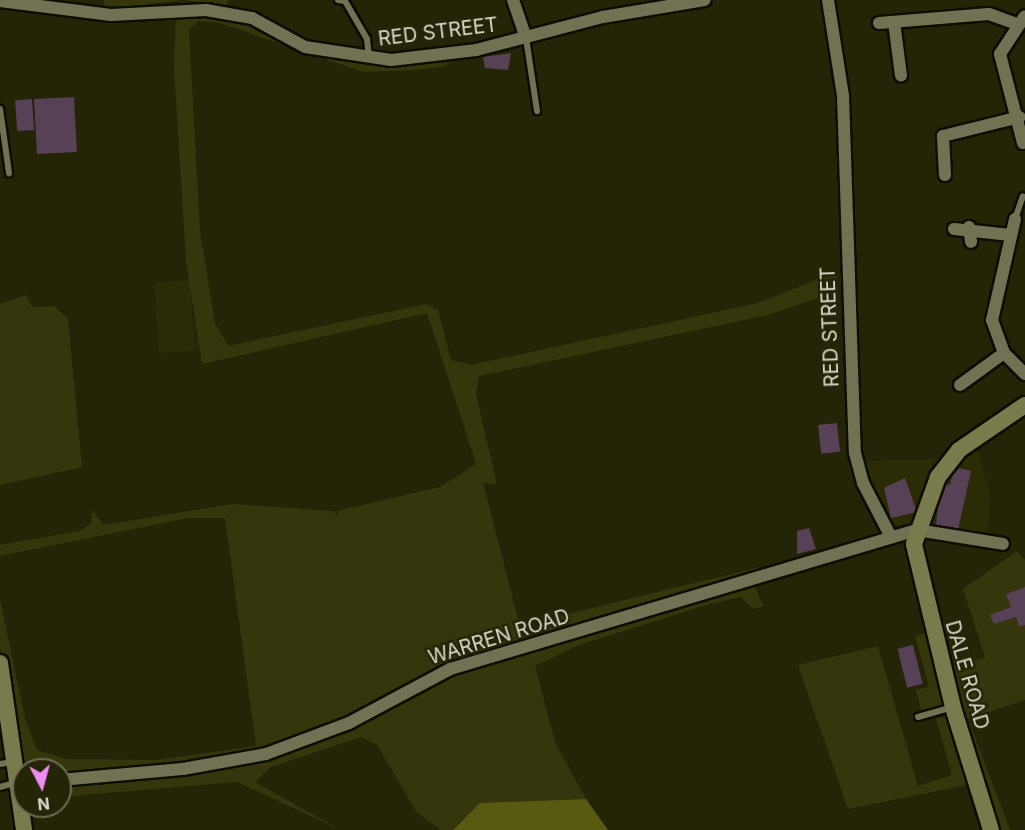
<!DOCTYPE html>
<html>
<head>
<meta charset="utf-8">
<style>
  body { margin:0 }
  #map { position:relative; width:1025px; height:830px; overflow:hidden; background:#242407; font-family:Inter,sans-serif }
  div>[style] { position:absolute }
  .built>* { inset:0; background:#2b2c06; transform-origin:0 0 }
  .green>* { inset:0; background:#36360c }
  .forest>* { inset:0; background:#595a11 }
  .building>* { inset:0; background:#564157; transform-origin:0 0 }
  .roads { filter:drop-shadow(2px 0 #0d0d00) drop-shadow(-2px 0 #0d0d00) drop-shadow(0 2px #0d0d00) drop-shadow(0 -2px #0d0d00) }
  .lane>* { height:6px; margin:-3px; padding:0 3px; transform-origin:3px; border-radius:3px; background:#717253 }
  .street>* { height:12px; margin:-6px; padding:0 6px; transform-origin:6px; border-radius:6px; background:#717253 }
  .secondary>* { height:16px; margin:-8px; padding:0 8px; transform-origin:8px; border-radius:8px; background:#7a7b4d }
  span { translate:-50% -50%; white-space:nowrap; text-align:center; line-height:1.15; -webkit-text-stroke:5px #242407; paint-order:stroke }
  .street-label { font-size:20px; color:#d8d9c8 }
  .north { position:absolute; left:12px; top:758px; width:60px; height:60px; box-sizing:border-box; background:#242407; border:2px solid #6c6c54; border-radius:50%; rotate:174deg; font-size:16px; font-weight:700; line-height:24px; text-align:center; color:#d8d9c8 }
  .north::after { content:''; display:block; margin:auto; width:21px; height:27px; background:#ef8bf6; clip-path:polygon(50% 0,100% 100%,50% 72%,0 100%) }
</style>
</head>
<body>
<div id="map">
  <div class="built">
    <div style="left:190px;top:280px;width:71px;height:36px;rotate:86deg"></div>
    <div style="clip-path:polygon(977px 449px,990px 494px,989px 526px,983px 535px,925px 526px,952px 466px)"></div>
    <div style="clip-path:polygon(943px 459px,910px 524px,892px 525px,862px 461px)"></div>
  </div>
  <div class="green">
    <div style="clip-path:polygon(103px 0,228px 0,227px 6px,184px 0,106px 9px)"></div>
    <div style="clip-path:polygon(199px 10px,247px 19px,333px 57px,379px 64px,448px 60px,447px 66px,416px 70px,363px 72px,220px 23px,199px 21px,189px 29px,200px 231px,215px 323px,228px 346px,426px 304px,438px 310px,451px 360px,471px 365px,758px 303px,831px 274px,837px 275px,838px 291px,768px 315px,479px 376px,476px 394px,497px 484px,483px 483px,522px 634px,533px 641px,437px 672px,358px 716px,250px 756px,60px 776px,60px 770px,30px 770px,21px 761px,0 645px,0 599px,25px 719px,37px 750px,66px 759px,156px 760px,256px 746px,225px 518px,188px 518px,0 556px,0 545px,79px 531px,91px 524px,92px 510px,104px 525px,232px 504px,333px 511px,339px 517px,337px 511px,440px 487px,476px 464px,427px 313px,202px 364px,186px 261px,174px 67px,176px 15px)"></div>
    <div style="clip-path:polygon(26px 295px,32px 307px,54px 306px,68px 319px,82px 467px,0 485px,0 304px)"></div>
    <div style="clip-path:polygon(1017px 551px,1025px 560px,1025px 587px,1006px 594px,1011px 607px,991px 615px,994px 624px,1016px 617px,1019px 627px,1025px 625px,1025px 700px,968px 719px,1010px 830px,1000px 830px,947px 668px,985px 657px,963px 589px)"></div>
    <div style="clip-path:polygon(760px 567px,773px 573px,538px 634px,538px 624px,555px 617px)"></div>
    <div style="clip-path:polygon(754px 585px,763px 606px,753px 609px,741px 597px,710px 604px,579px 645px,535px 666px,555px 742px,586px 799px,480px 803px,452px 830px,441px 830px,417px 813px,377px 745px,361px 737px,271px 767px,255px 782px,341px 830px,237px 782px,60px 797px,60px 783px,251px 762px,432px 678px)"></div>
    <div style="clip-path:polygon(926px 633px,946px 706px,922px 713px,916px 690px,929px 687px,915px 636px)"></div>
    <div style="clip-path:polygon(878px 646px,918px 786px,952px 775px,936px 719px,946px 717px,967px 785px,848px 809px,798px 665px)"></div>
  </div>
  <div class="forest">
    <div style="clip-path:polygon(586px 799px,608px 830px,453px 830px,480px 803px)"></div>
  </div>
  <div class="building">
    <div style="clip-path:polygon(511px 53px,508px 70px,485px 68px,483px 57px)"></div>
    <div style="left:74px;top:97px;width:55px;height:40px;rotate:87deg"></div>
    <div style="left:32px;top:99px;width:31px;height:17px;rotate:86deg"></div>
    <div style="left:837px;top:423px;width:29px;height:19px;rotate:84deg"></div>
    <div style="clip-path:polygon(954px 467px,971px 471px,958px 530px,936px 526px,940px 483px,950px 485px)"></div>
    <div style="clip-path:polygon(905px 478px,917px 512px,891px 518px,884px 488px)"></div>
    <div style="clip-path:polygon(809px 528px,816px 549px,797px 554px,797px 531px)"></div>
    <div style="clip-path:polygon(1025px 587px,1025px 625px,1019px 627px,1016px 617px,994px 624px,990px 615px,1011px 607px,1006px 594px)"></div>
    <div style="left:913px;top:645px;width:40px;height:16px;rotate:76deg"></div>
  </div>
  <div class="roads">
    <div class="lane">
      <div style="left:338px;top:0;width:7px;rotate:8deg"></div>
      <div style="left:345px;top:1px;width:44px;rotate:59.9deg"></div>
      <div style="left:367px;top:39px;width:19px;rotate:84deg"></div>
      <div style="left:526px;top:38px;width:74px;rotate:81.4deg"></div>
      <div style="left:0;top:109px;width:65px;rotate:82deg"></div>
      <div style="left:1015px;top:219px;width:24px;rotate:-71deg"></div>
      <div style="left:918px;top:717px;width:35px;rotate:-16deg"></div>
      <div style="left:0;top:764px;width:13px;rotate:-9deg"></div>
      <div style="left:0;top:787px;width:18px;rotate:-16deg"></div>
    </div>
    <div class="street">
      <div style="left:513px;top:0;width:40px;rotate:71.1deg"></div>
      <div style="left:828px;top:0;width:97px;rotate:81.1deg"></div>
      <div style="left:843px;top:96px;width:357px;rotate:88.1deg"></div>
      <div style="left:855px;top:453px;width:31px;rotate:75deg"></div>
      <div style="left:863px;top:483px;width:61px;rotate:62.6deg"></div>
      <div style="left:0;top:1px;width:112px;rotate:7.2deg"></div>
      <div style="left:111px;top:15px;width:95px;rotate:-3deg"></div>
      <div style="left:206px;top:10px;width:47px;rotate:9.9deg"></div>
      <div style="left:252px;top:18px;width:60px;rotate:28.7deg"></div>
      <div style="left:305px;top:47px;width:87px;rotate:8.6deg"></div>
      <div style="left:391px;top:60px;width:86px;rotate:-6.7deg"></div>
      <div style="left:476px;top:50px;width:131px;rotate:-14.6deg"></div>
      <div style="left:603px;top:17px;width:103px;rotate:-9.5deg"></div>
      <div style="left:894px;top:22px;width:54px;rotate:82.6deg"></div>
      <div style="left:879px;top:23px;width:110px;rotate:-4.7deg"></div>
      <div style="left:989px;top:14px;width:29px;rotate:20deg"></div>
      <div style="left:1023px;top:143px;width:92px;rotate:-104.5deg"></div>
      <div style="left:1000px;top:54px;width:45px;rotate:-56.7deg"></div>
      <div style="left:945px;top:175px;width:39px;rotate:-93deg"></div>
      <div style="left:943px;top:136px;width:79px;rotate:-13.9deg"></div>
      <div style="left:1015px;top:219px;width:104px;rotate:102.8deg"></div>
      <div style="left:992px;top:320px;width:35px;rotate:70deg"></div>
      <div style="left:1004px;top:353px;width:30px;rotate:45deg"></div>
      <div style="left:969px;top:227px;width:15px;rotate:82deg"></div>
      <div style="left:954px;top:229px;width:57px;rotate:6deg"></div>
      <div style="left:960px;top:385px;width:54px;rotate:-36deg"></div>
      <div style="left:60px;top:780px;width:123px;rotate:-5.1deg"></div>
      <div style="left:183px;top:769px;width:84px;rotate:-10.2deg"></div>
      <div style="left:266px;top:754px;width:89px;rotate:-20.5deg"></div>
      <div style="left:349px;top:723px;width:115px;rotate:-28.1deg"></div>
      <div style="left:450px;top:669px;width:487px;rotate:-16.6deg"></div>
      <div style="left:917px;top:530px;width:87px;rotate:9.2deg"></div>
    </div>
    <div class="secondary">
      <div style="left:0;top:663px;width:169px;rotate:81.8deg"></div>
      <div style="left:991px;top:830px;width:129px;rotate:-107.2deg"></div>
      <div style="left:953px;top:707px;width:168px;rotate:-103.5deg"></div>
      <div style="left:914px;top:544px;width:71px;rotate:-70.3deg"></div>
      <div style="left:938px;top:477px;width:34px;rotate:-52deg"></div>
      <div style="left:959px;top:450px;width:80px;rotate:-34.3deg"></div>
    </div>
  </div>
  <div class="street-label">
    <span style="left:438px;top:32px;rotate:-7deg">RED STREET</span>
    <span style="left:830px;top:327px;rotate:-92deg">RED STREET</span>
    <span style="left:499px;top:637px;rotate:-17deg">WARREN ROAD</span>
    <span style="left:967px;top:675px;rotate:74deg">DALE ROAD</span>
  </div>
  <div class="north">N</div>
</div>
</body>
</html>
